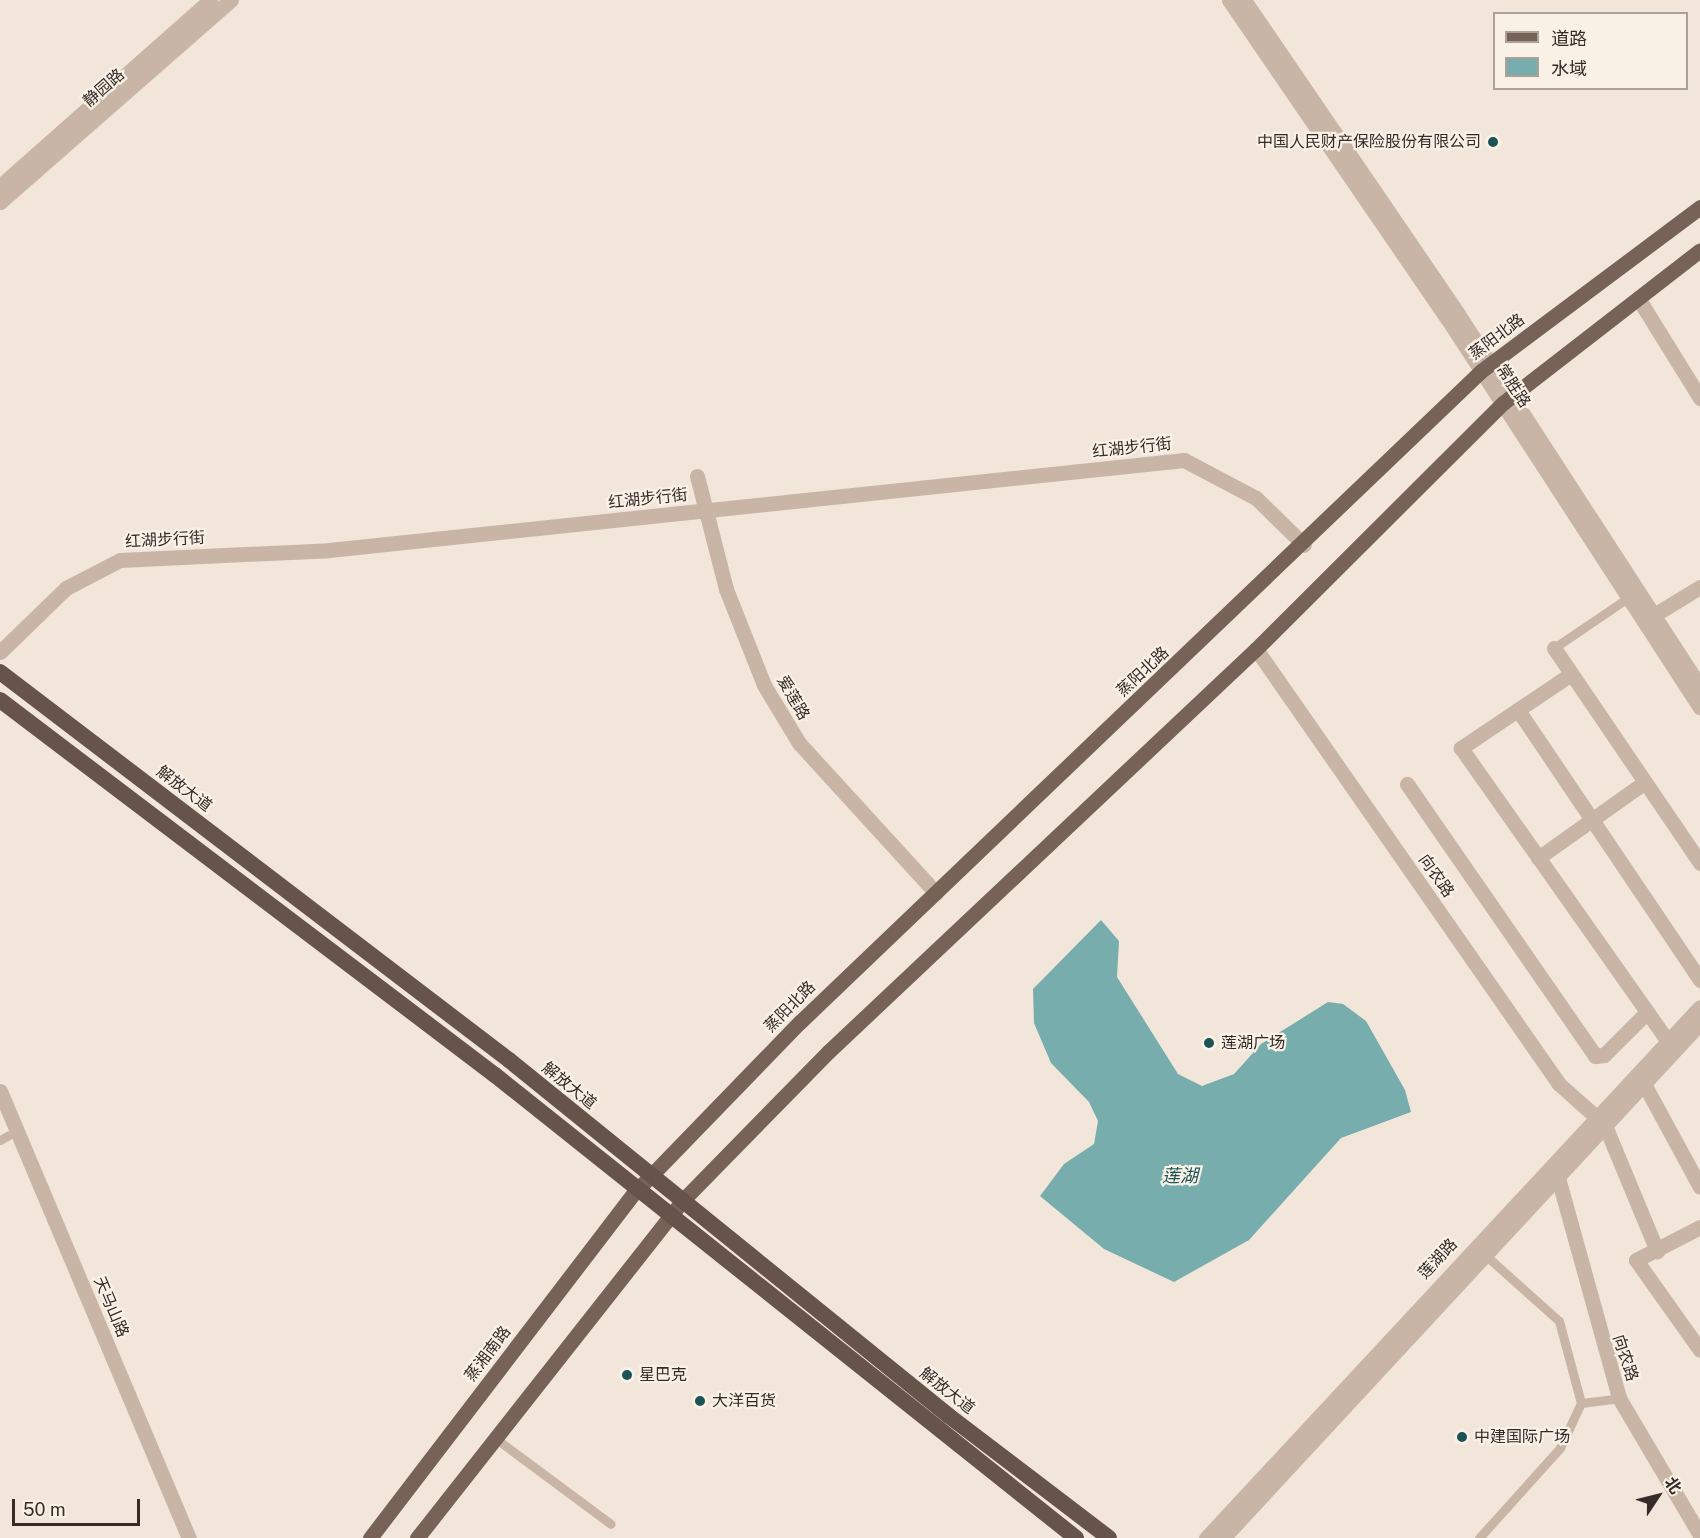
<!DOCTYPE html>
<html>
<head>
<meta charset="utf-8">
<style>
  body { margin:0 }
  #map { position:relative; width:1700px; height:1538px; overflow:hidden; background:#f1e6d9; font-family:"Public Sans","Noto Sans SC",sans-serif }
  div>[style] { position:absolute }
  .water>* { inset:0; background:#78adae }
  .service>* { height:9px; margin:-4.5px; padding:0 4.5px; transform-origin:4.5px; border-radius:4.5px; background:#c9b5a5 }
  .pedestrian>* { height:15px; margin:-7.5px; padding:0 7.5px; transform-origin:7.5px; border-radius:7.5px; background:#c9b5a5 }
  .minor>* { height:15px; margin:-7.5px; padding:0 7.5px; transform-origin:7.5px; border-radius:7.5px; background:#c9b5a5 }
  .tertiary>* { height:15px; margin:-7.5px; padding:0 7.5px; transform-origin:7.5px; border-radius:7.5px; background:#c9b5a5 }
  .primary>* { height:15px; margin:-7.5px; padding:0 7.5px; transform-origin:7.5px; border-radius:7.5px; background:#776258 }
  .trunk>* { height:16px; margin:-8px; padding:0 8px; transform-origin:8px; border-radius:8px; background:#66544b }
  .dots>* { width:16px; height:16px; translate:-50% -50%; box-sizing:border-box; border:3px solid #f9f0e6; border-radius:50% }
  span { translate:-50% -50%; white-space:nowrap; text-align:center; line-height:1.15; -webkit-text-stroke:4.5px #f9f0e6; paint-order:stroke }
  .street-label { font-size:16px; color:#352b27 }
  .poi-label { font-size:16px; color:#352b27 }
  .right { translate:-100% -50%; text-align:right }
  .left { translate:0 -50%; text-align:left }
  .water-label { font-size:18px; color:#1c5356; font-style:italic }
  .legend { position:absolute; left:1493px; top:12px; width:195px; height:78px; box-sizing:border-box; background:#f9f0e6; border:2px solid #aba19a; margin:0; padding:8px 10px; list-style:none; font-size:18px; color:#352b27 }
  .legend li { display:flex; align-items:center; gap:12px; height:30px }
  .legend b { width:30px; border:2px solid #aba19a }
  .north { position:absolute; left:1628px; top:1466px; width:60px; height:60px; -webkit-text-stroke:4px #f9f0e6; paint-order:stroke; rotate:55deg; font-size:16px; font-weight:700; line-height:24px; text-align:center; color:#352b27 }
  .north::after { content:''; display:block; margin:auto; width:21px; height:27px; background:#352b27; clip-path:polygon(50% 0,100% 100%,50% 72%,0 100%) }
  .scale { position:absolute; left:12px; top:1499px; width:128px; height:27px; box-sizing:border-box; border:3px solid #352b27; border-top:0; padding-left:8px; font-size:18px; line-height:21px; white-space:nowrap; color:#352b27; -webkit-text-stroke:4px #f9f0e6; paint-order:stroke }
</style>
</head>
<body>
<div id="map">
  <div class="water">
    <div style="clip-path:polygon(1101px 920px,1119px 941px,1117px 977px,1178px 1074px,1202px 1086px,1234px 1074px,1261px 1044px,1328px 1002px,1343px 1004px,1366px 1021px,1405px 1090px,1411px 1112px,1341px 1138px,1249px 1240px,1174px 1282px,1104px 1249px,1040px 1196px,1064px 1164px,1094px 1144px,1098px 1121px,1089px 1102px,1051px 1063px,1034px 1023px,1033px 989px)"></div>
  </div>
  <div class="service">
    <div style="left:1554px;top:648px;width:91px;rotate:-34.2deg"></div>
    <div style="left:0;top:1140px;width:10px;rotate:-29deg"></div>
    <div style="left:1581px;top:1403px;width:38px;rotate:-7deg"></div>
    <div style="left:495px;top:1438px;width:144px;rotate:36.6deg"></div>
    <div style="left:1479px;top:1538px;width:121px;rotate:-48deg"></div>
    <div style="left:1560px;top:1448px;width:50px;rotate:-65deg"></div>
    <div style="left:1581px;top:1403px;width:85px;rotate:-105deg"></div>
    <div style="left:1559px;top:1321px;width:101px;rotate:-138.2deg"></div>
  </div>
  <div class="pedestrian">
    <div style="left:0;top:652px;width:92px;rotate:-44.1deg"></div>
    <div style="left:66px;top:588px;width:61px;rotate:-27.4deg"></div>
    <div style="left:120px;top:560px;width:209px;rotate:-2.7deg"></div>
    <div style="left:329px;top:550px;width:860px;rotate:-6.01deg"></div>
    <div style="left:1184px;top:460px;width:81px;rotate:27.8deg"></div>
    <div style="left:1256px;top:498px;width:67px;rotate:44.4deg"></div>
  </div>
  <div class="minor">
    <div style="left:1638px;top:298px;width:118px;rotate:58.2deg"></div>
    <div style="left:697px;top:476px;width:117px;rotate:75.6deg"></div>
    <div style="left:726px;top:589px;width:103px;rotate:68.4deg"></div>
    <div style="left:764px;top:685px;width:68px;rotate:58.9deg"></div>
    <div style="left:799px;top:743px;width:203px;rotate:47.6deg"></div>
    <div style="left:1654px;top:615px;width:54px;rotate:-31.3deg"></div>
    <div style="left:1554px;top:648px;width:260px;rotate:55.8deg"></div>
    <div style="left:1256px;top:649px;width:530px;rotate:55.14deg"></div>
    <div style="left:1559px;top:1084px;width:48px;rotate:41.6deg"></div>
    <div style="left:1571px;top:674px;width:133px;rotate:146.1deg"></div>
    <div style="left:1461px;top:748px;width:357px;rotate:54.8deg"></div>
    <div style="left:1518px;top:710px;width:326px;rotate:56deg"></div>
    <div style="left:1407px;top:784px;width:331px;rotate:55.3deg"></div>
    <div style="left:1595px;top:1056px;width:9px;rotate:-6deg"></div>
    <div style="left:1604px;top:1055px;width:61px;rotate:-45deg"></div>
    <div style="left:1538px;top:858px;width:131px;rotate:-35.4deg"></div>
    <div style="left:1643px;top:1082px;width:119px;rotate:61.5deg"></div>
    <div style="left:1604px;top:1123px;width:139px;rotate:67.5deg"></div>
    <div style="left:1700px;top:1227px;width:72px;rotate:152.7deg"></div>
    <div style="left:1636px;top:1260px;width:110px;rotate:54.6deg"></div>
  </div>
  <div class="tertiary">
    <div style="left:1229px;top:0;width:386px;rotate:55.6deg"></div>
    <div style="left:1447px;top:318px;width:464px;rotate:57deg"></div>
    <div style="left:1244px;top:0;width:380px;rotate:55.7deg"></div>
    <div style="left:1458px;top:314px;width:445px;rotate:57deg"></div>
    <div style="left:0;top:186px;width:281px;rotate:-41.5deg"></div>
    <div style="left:0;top:202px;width:307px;rotate:-41.2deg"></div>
    <div style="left:0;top:1091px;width:485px;rotate:67.1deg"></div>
    <div style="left:1557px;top:1174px;width:232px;rotate:74.5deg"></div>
    <div style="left:1619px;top:1398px;width:159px;rotate:59.4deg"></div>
    <div style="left:1206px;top:1538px;width:725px;rotate:-47.07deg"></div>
    <div style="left:1223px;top:1538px;width:702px;rotate:-47.19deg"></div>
  </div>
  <div class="primary">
    <div style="left:370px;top:1538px;width:436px;rotate:-52.6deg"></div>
    <div style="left:635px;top:1192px;width:237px;rotate:-45.9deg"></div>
    <div style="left:800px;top:1022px;width:942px;rotate:-43.71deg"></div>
    <div style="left:1481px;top:371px;width:274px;rotate:-36.8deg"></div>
    <div style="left:417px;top:1538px;width:429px;rotate:-51.8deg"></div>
    <div style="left:682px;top:1201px;width:209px;rotate:-45.6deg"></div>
    <div style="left:828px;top:1052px;width:588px;rotate:-43.28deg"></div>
    <div style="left:1256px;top:649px;width:349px;rotate:-44.9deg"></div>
    <div style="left:1503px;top:403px;width:249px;rotate:-37.8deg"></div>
  </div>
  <div class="trunk">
    <div style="left:0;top:672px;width:640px;rotate:37.32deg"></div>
    <div style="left:509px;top:1060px;width:566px;rotate:38.98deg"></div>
    <div style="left:949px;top:1416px;width:201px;rotate:37.3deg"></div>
    <div style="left:0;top:700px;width:621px;rotate:37.15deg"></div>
    <div style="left:495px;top:1075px;width:743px;rotate:38.55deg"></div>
  </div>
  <div class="dots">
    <div style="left:1493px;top:142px;background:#1c5356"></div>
    <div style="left:1209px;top:1043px;background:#1c5356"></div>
    <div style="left:627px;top:1375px;background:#1c5356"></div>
    <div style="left:700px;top:1401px;background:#1c5356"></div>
    <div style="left:1462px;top:1437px;background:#1c5356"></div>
  </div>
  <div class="street-label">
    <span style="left:104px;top:88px;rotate:-41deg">静园路</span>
    <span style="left:1497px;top:337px;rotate:-37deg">蒸阳北路</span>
    <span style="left:1513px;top:386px;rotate:57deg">常胜路</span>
    <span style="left:1132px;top:448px;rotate:-6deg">红湖步行街</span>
    <span style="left:648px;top:499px;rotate:-6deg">红湖步行街</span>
    <span style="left:165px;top:540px;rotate:-3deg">红湖步行街</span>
    <span style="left:1143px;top:672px;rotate:-43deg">蒸阳北路</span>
    <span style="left:793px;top:698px;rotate:60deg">爱莲路</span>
    <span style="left:184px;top:789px;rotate:37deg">解放大道</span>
    <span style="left:1436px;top:876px;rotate:55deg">向农路</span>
    <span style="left:790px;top:1007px;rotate:-45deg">蒸阳北路</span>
    <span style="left:569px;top:1086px;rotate:39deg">解放大道</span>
    <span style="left:1438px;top:1259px;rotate:-47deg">莲湖路</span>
    <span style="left:111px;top:1307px;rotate:67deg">天马山路</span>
    <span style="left:488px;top:1354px;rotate:-53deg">蒸湘南路</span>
    <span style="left:1625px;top:1358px;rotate:72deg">向农路</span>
    <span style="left:947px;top:1391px;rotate:38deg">解放大道</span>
  </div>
  <div class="poi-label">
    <span class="right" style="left:1481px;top:142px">中国人民财产保险股份有限公司</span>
    <span class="left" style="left:1221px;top:1043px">莲湖广场</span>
    <span class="left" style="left:639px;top:1375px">星巴克</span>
    <span class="left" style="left:712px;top:1401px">大洋百货</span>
    <span class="left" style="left:1474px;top:1437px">中建国际广场</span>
  </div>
  <div class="water-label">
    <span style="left:1180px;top:1176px">莲湖</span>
  </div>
  <ul class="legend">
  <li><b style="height:8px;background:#776258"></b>道路</li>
  <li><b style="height:16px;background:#78adae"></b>水域</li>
  </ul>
  <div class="north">北</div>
  <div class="scale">50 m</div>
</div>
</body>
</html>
